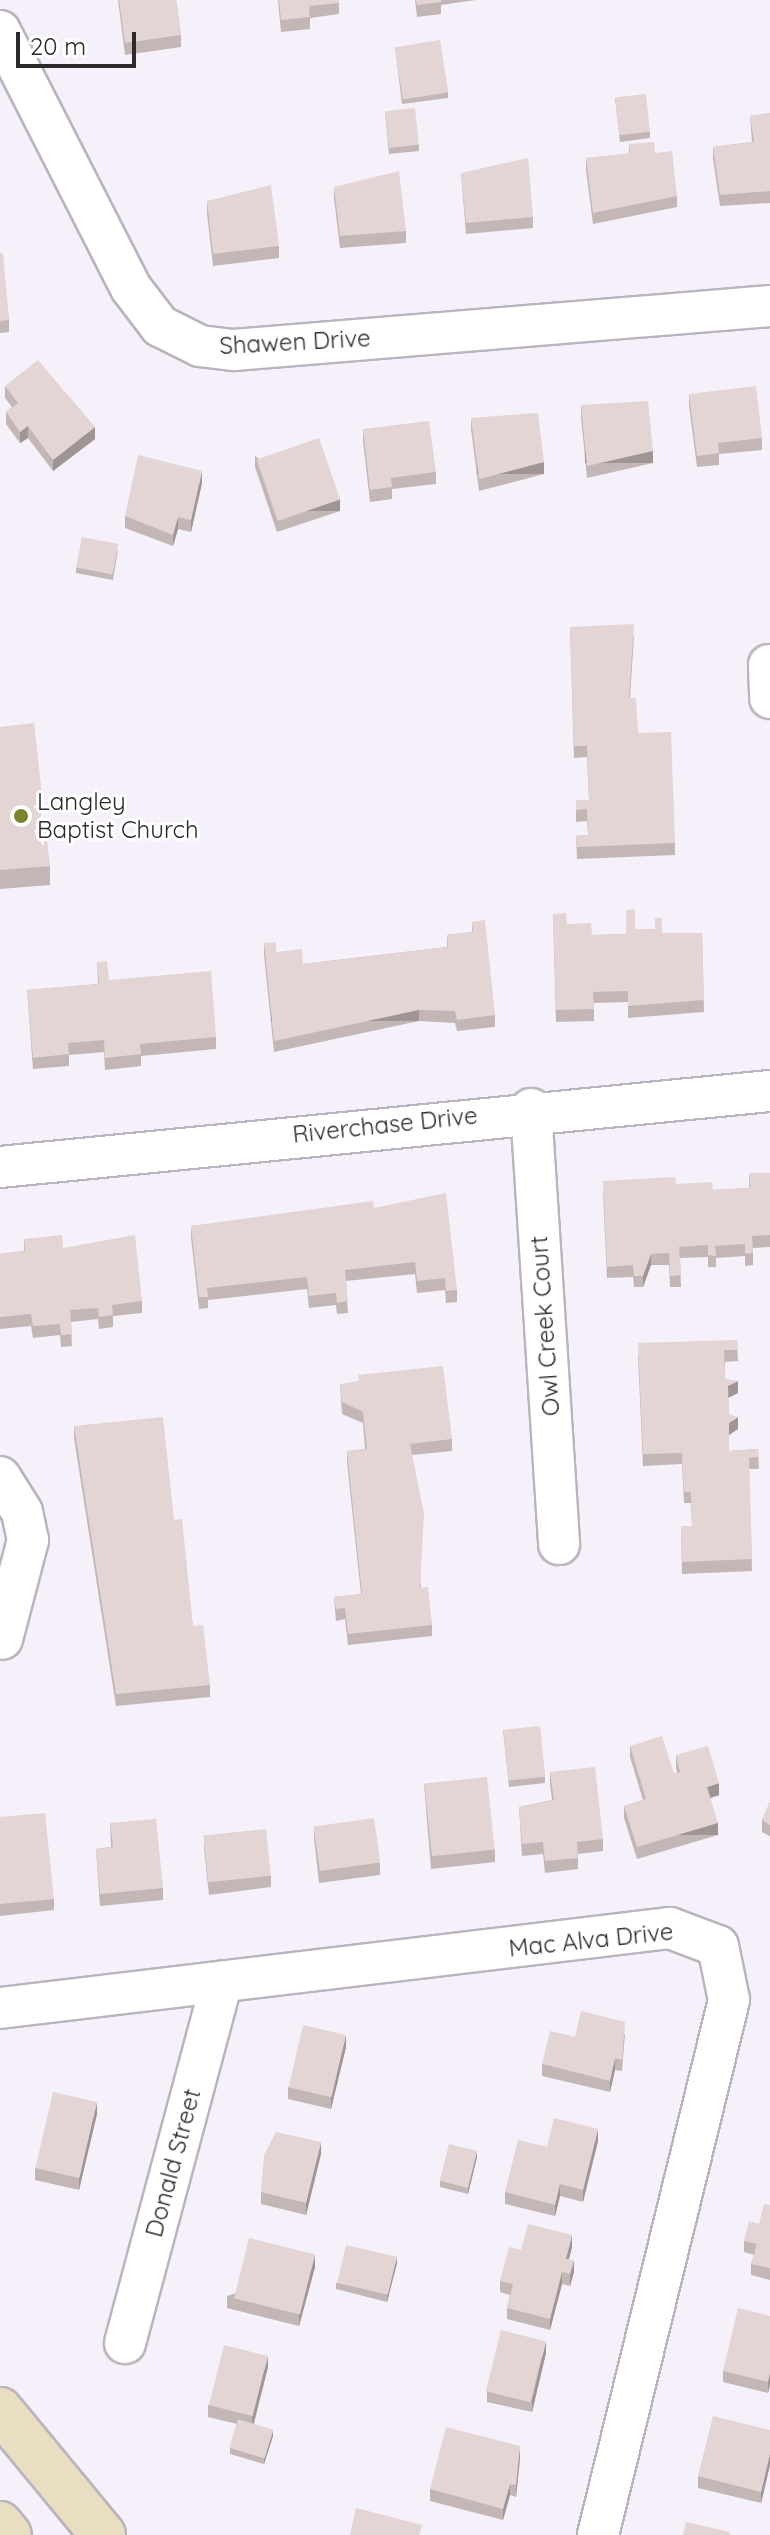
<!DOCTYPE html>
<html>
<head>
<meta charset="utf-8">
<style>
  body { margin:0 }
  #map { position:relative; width:770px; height:2535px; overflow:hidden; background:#f5f0f9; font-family:Quicksand,sans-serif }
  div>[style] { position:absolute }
  .roads { filter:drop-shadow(2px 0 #b9b4bd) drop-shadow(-2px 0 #b9b4bd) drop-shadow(0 2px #b9b4bd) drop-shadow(0 -2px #b9b4bd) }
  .minor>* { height:40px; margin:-20px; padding:0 20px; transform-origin:20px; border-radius:20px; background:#fff }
  .secondary>* { height:44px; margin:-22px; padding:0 22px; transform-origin:22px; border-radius:22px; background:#e9ddc2 }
  .wall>* { inset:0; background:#c2b7b5 }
  .shaded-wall>* { inset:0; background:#9e9594; transform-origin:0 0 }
  .building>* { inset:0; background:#e2d5d3; transform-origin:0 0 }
  .dots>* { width:22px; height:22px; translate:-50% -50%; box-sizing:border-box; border:4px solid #fff; border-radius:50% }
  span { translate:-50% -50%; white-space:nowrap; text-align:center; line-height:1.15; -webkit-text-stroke:6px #fff; paint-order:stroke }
  .street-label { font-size:24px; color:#2c2a2d }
  .poi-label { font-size:24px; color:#2c2a2d }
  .left { translate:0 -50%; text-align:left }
  .scale { position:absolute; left:16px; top:32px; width:120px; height:36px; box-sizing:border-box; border:4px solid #2c2a2d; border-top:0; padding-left:10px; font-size:24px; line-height:28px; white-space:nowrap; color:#2c2a2d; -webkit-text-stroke:6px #fff; paint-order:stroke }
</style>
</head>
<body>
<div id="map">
  <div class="roads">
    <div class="minor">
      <div style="left:0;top:31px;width:288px;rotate:63deg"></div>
      <div style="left:131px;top:288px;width:48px;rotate:52.7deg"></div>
      <div style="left:160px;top:326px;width:45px;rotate:26.6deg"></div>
      <div style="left:200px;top:346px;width:34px;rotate:7deg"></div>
      <div style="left:234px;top:350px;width:538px;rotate:-4.69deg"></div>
      <div style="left:769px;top:665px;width:33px;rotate:88deg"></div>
      <div style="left:531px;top:1109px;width:436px;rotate:86.3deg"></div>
      <div style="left:0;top:1167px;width:774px;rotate:-5.64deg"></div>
      <div style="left:0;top:1477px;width:41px;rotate:57.8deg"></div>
      <div style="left:22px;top:1512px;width:29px;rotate:78deg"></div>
      <div style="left:28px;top:1540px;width:102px;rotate:104.7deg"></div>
      <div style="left:0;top:2008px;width:675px;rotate:-6.81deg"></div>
      <div style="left:670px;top:1928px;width:51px;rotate:20.6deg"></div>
      <div style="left:718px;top:1946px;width:55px;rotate:78.5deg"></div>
      <div style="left:729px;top:2000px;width:551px;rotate:103.76deg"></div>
      <div style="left:125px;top:2343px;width:374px;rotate:-75deg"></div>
    </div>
    <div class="secondary">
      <div style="left:0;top:2410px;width:162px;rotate:50.5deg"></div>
      <div style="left:0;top:2524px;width:14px;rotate:51deg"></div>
    </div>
  </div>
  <div class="wall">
    <div style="clip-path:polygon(118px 0,176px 0,181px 35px,181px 47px,125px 55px)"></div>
    <div style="clip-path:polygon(278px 0,339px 0,339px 14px,310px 18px,310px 29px,281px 32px)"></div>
    <div style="clip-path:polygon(415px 0,476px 0,441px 5px,441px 14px,417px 17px)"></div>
    <div style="clip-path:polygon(395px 47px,448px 92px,448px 98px,402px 104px)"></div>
    <div style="clip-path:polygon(615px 98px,650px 132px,650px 138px,620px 142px)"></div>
    <div style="clip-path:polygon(385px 112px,419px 145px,419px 151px,389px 154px)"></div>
    <div style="clip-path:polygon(770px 113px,770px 203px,720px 206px,713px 159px,713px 147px,752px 142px,750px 116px)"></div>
    <div style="clip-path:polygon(629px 144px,655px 153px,677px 196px,677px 207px,593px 224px,586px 170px,586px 158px,629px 154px)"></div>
    <div style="clip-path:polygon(461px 173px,533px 217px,533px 228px,466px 234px)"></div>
    <div style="clip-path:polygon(334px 187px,406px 231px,406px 243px,340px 248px,334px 198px)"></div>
    <div style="clip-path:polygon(207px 201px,279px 246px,279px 258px,213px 266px,207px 213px)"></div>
    <div style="clip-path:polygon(0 253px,9px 320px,9px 332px,0 333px)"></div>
    <div style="clip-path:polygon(5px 386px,95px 439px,53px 471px,28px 438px,20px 443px,6px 424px,6px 412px,12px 407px,5px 398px)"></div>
    <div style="clip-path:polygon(689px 394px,762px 438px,762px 450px,719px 454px,719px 465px,697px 467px,689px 405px)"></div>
    <div style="clip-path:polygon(581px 405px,653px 463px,587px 478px,581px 417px)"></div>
    <div style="clip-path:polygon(471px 418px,544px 474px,479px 491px,471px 429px)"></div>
    <div style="clip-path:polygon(363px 429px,436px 472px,436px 484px,392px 489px,392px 499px,370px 502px,363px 441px)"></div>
    <div style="clip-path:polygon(255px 456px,340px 511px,277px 532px,255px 467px)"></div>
    <div style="clip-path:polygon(202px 483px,191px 532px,178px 529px,173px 546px,125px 528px,125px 516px)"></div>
    <div style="clip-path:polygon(118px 550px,113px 580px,76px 573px,76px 567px)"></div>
    <div style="clip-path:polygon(570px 627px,634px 636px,630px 698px,638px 733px,675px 843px,675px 855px,577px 859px,576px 836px,588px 835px,587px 821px,576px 822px,576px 800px,589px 800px,587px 757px,574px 758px)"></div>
    <div style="clip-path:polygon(0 727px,50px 866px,50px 885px,0 889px)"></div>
    <div style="clip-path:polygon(553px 914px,567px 924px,592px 935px,626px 934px,635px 929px,662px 933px,702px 933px,704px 1012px,628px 1018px,628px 1002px,594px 1003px,594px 1021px,556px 1022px)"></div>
    <div style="clip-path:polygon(472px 922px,495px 1015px,495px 1027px,457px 1031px,455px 1023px,419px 1021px,274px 1052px,264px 955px,264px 943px,276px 952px,303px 964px,447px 947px,447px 935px,472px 932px)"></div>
    <div style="clip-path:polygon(97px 962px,109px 980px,216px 1037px,216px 1049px,141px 1056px,141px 1066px,105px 1070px,104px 1052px,69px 1055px,69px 1066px,33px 1069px,27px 990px,98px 984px)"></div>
    <div style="clip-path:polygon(749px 1173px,770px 1173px,770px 1247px,753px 1248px,753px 1265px,745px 1266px,745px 1256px,716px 1258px,716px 1267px,708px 1267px,708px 1257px,680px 1258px,681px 1287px,670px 1287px,669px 1265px,651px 1265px,643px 1287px,634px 1287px,633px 1277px,607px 1278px,603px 1193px,676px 1184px,713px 1190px,749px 1188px)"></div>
    <div style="clip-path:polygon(374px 1208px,457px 1290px,457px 1302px,446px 1303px,445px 1290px,417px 1293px,415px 1274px,346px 1281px,348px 1313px,337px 1314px,336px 1305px,309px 1308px,307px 1289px,208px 1300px,208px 1308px,199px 1309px,191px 1237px,191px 1226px)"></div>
    <div style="clip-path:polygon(24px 1239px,63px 1248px,142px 1301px,142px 1313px,113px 1316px,113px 1327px,99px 1329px,98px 1319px,71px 1322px,72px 1346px,61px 1347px,60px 1335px,33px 1338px,31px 1326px,0 1329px,0 1254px,24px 1251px)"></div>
    <div style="clip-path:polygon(737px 1340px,738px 1361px,725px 1362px,725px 1379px,738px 1393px,728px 1398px,729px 1414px,738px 1429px,729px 1434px,729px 1451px,758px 1449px,759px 1469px,749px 1469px,752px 1571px,682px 1574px,681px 1526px,692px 1526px,691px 1503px,684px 1503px,682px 1464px,643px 1466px,638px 1355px)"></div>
    <div style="clip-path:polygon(340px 1384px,452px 1439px,452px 1451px,412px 1455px,421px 1588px,432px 1625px,432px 1636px,348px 1645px,345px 1619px,336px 1621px,334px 1597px,361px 1594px,347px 1462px,347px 1451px,365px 1449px,363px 1423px,342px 1414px)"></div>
    <div style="clip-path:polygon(74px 1426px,174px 1520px,193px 1626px,210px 1685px,210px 1697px,116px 1706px,74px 1438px)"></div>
    <div style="clip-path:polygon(503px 1730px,545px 1777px,545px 1783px,509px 1787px)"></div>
    <div style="clip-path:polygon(630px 1746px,674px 1774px,677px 1773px,676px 1767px,676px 1755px,719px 1795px,710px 1798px,718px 1835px,637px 1859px,624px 1818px,624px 1806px,643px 1800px,630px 1757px)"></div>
    <div style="clip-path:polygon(550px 1772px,603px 1839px,603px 1851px,578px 1854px,578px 1869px,545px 1873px,543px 1854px,522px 1856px,519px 1807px,552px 1800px,550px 1784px)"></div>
    <div style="clip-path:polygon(424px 1784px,495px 1850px,495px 1862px,431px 1869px)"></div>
    <div style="clip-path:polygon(770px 1802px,770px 1836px,762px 1832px,762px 1820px)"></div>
    <div style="clip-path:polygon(0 1817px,54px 1899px,54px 1910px,0 1916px)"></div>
    <div style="clip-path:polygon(110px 1823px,163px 1888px,163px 1900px,100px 1906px,96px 1849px,111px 1847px)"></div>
    <div style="clip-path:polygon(314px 1826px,380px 1863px,380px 1875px,319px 1883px,314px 1838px)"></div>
    <div style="clip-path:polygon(204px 1837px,271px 1876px,271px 1887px,209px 1895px,204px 1849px)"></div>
    <div style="clip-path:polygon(625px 2034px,622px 2071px,615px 2070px,610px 2092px,542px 2076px,542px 2064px,575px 2037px)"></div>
    <div style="clip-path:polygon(346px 2047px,331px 2109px,288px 2099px,288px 2087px)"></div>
    <div style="clip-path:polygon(97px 2114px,79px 2190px,35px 2180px,35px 2168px)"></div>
    <div style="clip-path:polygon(598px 2141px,583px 2202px,560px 2196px,555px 2216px,505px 2204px,505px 2192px,547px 2147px)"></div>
    <div style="clip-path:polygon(321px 2154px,306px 2215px,261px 2204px,261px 2192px)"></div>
    <div style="clip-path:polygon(477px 2157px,468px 2194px,440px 2187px,440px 2181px)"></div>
    <div style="clip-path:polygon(770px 2205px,770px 2280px,751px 2275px,751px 2264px,754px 2255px,744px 2252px,744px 2241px,759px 2224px)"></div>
    <div style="clip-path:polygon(572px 2247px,569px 2259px,574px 2272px,570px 2286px,562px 2284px,550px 2330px,507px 2319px,507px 2308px,510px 2295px,500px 2292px,500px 2281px,521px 2250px)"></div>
    <div style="clip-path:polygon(397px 2263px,387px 2302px,336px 2289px,336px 2283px)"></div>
    <div style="clip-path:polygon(315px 2267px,299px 2326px,227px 2308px,227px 2296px)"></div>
    <div style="clip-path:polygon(770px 2316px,770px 2384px,768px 2393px,723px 2382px,723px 2371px)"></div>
    <div style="clip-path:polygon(546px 2353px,532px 2412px,487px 2402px,487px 2391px)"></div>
    <div style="clip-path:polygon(268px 2367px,254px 2424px,273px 2436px,264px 2464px,230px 2454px,230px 2448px,237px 2424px,208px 2417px,208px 2405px)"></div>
    <div style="clip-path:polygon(770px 2430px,770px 2465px,761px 2503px,698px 2488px,698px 2476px)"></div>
    <div style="clip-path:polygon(520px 2458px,516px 2497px,510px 2495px,503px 2520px,430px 2501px,430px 2489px)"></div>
  </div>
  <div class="shaded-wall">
    <div style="clip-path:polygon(28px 426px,28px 438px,20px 443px,20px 432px)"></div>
    <div style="clip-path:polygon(95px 427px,95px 439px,53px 471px,53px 460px)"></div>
    <div style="left:653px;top:451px;width:12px;height:68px;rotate:90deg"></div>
    <div style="left:544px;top:462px;width:12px;height:67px;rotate:90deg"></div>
    <div style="clip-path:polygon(202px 471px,202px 483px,191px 532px,191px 520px)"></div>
    <div style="left:340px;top:499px;width:12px;height:66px;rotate:90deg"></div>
    <div style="clip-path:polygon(178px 517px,178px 529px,173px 546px,173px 535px)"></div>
    <div style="left:419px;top:1010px;width:11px;height:148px;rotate:90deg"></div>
    <div style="clip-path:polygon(651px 1254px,651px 1265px,643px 1287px,643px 1276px)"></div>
    <div style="clip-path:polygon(738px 1381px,738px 1393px,728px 1398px,728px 1386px)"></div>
    <div style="clip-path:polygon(738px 1417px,738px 1429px,729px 1435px,729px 1423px)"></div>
    <div style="clip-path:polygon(719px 1783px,719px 1795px,707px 1799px,707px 1787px)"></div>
    <div style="left:718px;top:1823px;width:12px;height:84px;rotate:90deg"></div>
    <div style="clip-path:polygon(346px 2035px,346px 2047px,331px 2109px,331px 2097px)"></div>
    <div style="clip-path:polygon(615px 2058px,615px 2070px,610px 2092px,610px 2081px)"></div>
    <div style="clip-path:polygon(97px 2102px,97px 2114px,79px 2190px,79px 2178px)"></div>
    <div style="clip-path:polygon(598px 2129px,598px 2141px,583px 2202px,583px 2190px)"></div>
    <div style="clip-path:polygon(321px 2142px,321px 2154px,306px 2215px,306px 2203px)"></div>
    <div style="clip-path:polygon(477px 2151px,477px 2157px,468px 2194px,468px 2188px)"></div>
    <div style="clip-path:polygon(560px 2184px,560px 2196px,555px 2216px,555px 2205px)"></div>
    <div style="clip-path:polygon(572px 2235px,572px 2247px,566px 2270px,566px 2259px)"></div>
    <div style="clip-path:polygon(315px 2255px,315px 2267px,299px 2326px,299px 2314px)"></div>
    <div style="clip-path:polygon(397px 2257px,397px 2263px,387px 2302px,387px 2296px)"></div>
    <div style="clip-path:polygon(574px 2260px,574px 2272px,570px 2286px,570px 2274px)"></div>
    <div style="clip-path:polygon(562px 2272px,562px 2284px,550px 2330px,550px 2319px)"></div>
    <div style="clip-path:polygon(546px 2341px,546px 2353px,532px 2412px,532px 2401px)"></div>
    <div style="clip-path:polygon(268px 2356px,268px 2367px,252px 2429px,252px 2417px)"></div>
    <div style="clip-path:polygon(770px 2372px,770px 2384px,768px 2393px,768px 2382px)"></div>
    <div style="clip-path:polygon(273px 2430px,273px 2436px,264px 2464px,264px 2458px)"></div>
    <div style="clip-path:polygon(520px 2446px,520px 2458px,516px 2497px,516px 2485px)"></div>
    <div style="clip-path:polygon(770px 2454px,770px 2465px,761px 2503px,761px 2492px)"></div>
    <div style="clip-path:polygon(510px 2484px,510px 2495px,503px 2520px,503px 2509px)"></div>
  </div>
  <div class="building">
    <div style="clip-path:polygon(119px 0,176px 0,181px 35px,125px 43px)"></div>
    <div style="clip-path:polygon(279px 0,339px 0,339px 3px,309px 6px,310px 17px,281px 20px)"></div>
    <div style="clip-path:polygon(416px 0,441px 0,441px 2px,417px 5px)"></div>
    <div style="left:440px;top:40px;width:53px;height:46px;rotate:81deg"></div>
    <div style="left:646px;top:94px;width:38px;height:31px;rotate:84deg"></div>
    <div style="left:415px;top:108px;width:37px;height:30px;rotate:84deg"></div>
    <div style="clip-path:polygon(770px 113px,770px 191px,720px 195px,713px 147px,754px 142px,750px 116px)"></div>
    <div style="clip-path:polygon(654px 142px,655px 153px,672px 151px,677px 196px,593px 213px,586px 158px,630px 153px,629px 144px)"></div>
    <div style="clip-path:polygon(528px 158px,533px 217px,466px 223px,461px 173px)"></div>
    <div style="clip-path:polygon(399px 171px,406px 231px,340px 236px,334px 187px)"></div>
    <div style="clip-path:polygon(271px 185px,279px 246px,213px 254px,207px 201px)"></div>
    <div style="clip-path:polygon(0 253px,3px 253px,9px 320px,0 321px)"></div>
    <div style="clip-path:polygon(38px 360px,95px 427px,53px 460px,28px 426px,20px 432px,6px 412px,18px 403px,5px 386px)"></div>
    <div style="clip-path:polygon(756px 386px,762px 438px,718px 443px,719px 453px,697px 456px,689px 394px)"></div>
    <div style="clip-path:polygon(648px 401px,653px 451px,587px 466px,581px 405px)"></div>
    <div style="clip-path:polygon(538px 413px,544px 462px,479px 479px,471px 418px)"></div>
    <div style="clip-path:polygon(429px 421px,436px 472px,391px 478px,392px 487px,370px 490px,363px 429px)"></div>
    <div style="left:319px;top:438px;width:65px;height:66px;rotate:71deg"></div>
    <div style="clip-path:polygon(138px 455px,202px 471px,191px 520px,178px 517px,173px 535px,125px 516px)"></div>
    <div style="left:82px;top:537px;width:37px;height:31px;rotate:11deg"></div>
    <div style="clip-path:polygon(634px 624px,629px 698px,636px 698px,638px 733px,671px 732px,675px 843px,577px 847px,576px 836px,588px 835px,587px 809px,576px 810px,576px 800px,589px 800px,587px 746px,574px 746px,570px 627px)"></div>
    <div style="clip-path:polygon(34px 723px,50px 866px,0 870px,0 727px)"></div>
    <div style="clip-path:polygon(635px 909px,635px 929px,655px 929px,655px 918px,662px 918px,662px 933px,702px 933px,704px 1000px,628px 1006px,628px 991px,593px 992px,594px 1009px,556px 1010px,553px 914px,566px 913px,567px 924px,591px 923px,592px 935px,626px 934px,626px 910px)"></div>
    <div style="clip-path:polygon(485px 920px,495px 1015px,457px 1020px,455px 1011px,419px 1010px,274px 1041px,264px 943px,276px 942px,276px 952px,302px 949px,303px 964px,448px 947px,447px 935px,473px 932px,472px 922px)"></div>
    <div style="clip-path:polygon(107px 961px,109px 980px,211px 971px,216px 1037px,140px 1044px,141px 1054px,105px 1058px,104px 1040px,68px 1043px,69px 1054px,33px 1058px,27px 990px,99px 984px,97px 962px)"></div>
    <div style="clip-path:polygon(749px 1173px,770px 1173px,770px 1235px,752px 1236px,753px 1253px,745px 1254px,745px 1244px,715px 1246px,716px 1256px,708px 1255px,708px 1245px,679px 1247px,681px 1275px,670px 1276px,669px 1253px,651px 1254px,643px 1276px,634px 1276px,633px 1265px,607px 1267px,603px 1181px,675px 1177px,676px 1184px,712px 1182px,713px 1190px,750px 1188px)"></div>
    <div style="clip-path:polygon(446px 1193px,457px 1290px,446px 1291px,445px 1278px,417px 1281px,415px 1262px,345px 1270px,348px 1301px,337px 1303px,336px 1293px,309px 1296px,307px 1277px,207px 1288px,208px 1297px,199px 1297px,191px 1226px,373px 1201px,374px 1208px)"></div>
    <div style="clip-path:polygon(62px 1235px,63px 1248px,135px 1235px,142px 1301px,112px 1305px,113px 1315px,99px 1317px,98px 1308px,70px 1310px,72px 1334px,61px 1335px,60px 1324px,33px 1326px,31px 1314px,0 1317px,0 1254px,25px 1251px,24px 1239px)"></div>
    <div style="clip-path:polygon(737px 1340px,738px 1350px,724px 1350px,725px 1379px,738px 1381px,728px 1386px,729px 1414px,738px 1417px,729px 1423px,729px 1451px,758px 1449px,759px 1457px,749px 1458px,752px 1559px,682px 1562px,681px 1526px,692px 1526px,691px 1492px,684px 1492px,682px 1453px,643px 1454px,638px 1343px)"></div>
    <div style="clip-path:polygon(443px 1366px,452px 1439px,410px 1444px,424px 1514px,420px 1588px,428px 1587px,432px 1625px,348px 1634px,345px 1608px,336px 1609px,334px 1597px,362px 1594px,347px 1451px,367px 1449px,363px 1412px,342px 1402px,340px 1384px,359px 1381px,358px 1375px)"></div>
    <div style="clip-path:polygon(163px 1417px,174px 1520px,182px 1519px,193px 1626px,203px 1625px,210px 1685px,116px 1694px,74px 1426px)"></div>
    <div style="left:540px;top:1726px;width:51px;height:37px;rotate:84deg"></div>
    <div style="clip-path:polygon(662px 1736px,674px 1774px,680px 1772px,676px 1755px,708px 1746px,719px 1783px,707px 1787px,718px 1823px,637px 1847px,624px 1806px,646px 1799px,630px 1746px)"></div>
    <div style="clip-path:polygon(595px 1767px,603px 1839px,577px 1842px,578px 1858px,545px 1861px,543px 1842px,522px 1844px,519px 1807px,554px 1800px,550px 1772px)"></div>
    <div style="left:487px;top:1777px;width:73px;height:63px;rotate:84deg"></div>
    <div style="clip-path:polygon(770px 1802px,770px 1825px,762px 1820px)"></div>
    <div style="clip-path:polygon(45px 1813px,54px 1899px,0 1904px,0 1817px)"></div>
    <div style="left:374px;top:1818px;width:45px;height:61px;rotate:82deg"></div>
    <div style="clip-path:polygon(156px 1819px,163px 1888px,100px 1894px,96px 1849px,113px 1847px,110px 1823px)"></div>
    <div style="left:266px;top:1829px;width:47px;height:63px;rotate:84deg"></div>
    <div style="clip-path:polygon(581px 2011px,625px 2022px,622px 2060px,615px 2058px,610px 2081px,542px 2064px,550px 2031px,575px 2037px)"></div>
    <div style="left:303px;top:2025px;width:44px;height:64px;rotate:13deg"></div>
    <div style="left:53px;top:2092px;width:45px;height:78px;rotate:13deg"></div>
    <div style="clip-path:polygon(554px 2118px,598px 2129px,583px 2190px,560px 2184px,555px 2205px,505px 2192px,518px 2140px,547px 2147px)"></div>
    <div style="clip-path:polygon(276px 2132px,321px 2142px,306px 2203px,261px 2192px,264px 2155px)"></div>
    <div style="left:449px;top:2144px;width:29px;height:38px;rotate:14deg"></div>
    <div style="clip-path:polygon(764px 2204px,770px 2205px,770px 2268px,751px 2264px,757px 2244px,744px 2241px,749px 2221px,759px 2224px)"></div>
    <div style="clip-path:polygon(528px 2224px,572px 2235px,566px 2259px,574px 2260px,570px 2274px,562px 2272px,550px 2319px,507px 2308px,513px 2284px,500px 2281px,509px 2247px,521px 2250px)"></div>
    <div style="left:249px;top:2238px;width:68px;height:62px;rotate:14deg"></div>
    <div style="left:346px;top:2245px;width:52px;height:39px;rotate:13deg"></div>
    <div style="clip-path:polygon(738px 2308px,770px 2316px,770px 2372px,768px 2382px,723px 2371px)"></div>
    <div style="left:501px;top:2330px;width:46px;height:63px;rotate:14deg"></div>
    <div style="left:224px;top:2345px;width:45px;height:62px;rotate:14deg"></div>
    <div style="clip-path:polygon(713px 2416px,770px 2430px,770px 2454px,761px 2492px,698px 2476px)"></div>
    <div style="left:238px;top:2419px;width:37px;height:30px;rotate:17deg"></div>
    <div style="clip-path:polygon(446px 2427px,520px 2446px,516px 2485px,510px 2484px,503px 2509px,430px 2489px)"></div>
    <div style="clip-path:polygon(356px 2508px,422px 2525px,419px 2535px,350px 2535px)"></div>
    <div style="clip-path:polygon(686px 2522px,730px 2532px,730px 2535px,683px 2535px)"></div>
  </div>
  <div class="dots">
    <div style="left:21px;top:816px;background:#7f822c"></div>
  </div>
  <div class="street-label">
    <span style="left:295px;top:342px;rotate:-3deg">Shawen Drive</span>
    <span style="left:385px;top:1125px;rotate:-6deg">Riverchase Drive</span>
    <span style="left:545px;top:1326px;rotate:-94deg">Owl Creek Court</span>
    <span style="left:591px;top:1940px;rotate:-6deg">Mac Alva Drive</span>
    <span style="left:173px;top:2163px;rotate:-75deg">Donald Street</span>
  </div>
  <div class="poi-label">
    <span class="left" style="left:37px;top:816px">Langley<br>Baptist Church</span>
  </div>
  <div class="scale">20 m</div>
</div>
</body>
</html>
